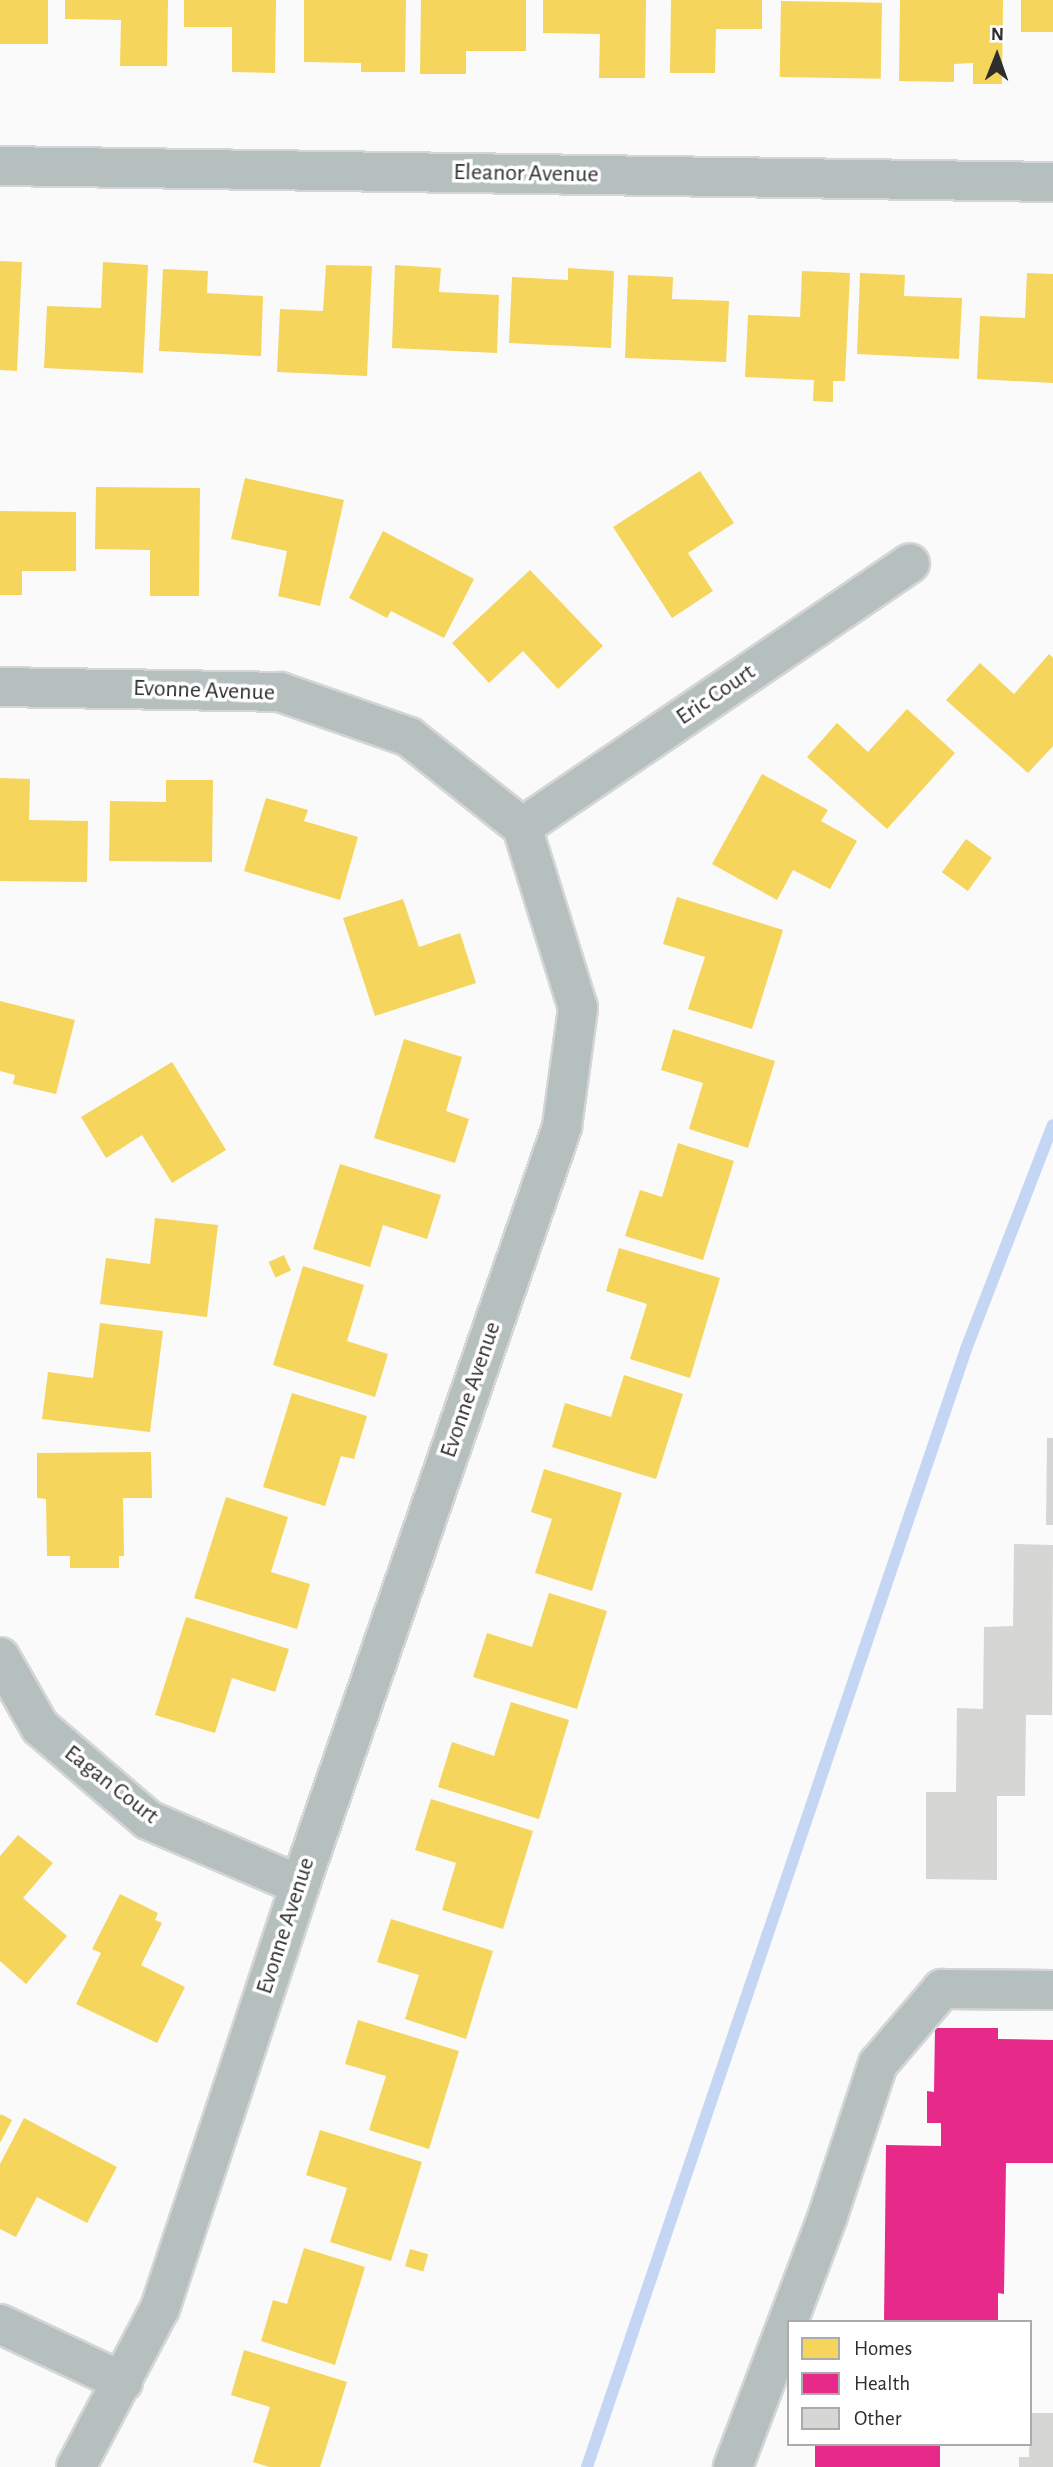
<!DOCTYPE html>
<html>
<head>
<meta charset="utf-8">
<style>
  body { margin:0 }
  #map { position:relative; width:1053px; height:2467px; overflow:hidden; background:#fafafa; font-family:"Alegreya Sans",sans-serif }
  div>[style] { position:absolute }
  .homes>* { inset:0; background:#f6d55c; transform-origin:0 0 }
  .health>* { inset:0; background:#e7298a; transform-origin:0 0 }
  .stream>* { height:12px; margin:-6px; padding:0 6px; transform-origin:6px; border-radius:6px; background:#c4d6f4 }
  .building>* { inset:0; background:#d6d6d5 }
  .roads { filter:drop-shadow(2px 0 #d5d5d5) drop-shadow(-2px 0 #d5d5d5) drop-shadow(0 2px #d5d5d5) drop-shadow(0 -2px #d5d5d5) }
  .minor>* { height:38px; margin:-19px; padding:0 19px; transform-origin:19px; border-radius:19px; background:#b4bfbe }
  span { translate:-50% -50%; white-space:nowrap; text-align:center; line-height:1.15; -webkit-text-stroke:7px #fff; paint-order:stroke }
  .street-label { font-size:24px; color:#2e2e2f }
  .legend { position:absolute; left:787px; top:2320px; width:245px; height:126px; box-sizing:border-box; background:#fff; border:2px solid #ababac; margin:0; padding:9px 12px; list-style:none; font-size:21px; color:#2e2e2f }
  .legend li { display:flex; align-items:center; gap:14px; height:35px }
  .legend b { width:35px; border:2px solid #ababac }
  .north { position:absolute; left:962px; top:21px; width:70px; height:70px; -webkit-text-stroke:5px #fff; paint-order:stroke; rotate:1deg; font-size:19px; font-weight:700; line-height:28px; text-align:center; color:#2e2e2f }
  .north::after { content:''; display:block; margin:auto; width:24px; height:32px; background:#2e2e2f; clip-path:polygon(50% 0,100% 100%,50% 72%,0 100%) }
</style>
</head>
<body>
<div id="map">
  <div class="homes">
    <div style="left:0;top:0;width:48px;height:44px"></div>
    <div style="clip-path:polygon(65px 0,168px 0,167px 66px,120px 66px,121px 20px,65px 19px)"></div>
    <div style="clip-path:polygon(184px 0,276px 0,275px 73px,232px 72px,232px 27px,184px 27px)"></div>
    <div style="clip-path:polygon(304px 0,406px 0,405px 72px,361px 72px,361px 63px,304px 62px)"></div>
    <div style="clip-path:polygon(421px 0,526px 0,526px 51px,466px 51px,466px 74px,420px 74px)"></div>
    <div style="clip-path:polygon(543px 0,646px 0,645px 78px,599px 78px,600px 34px,543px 33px)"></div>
    <div style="clip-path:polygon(671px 0,762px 0,762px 29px,716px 29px,715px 73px,670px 73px)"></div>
    <div style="clip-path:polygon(900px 0,1003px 0,1002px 84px,973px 84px,973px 63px,954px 64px,954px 82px,899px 81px)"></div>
    <div style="left:1021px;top:0;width:32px;height:32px"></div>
    <div style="left:781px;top:1px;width:101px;height:76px;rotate:1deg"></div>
    <div style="clip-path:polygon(0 261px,22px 262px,17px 371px,0 370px)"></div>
    <div style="clip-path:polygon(103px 262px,148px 265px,143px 373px,44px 368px,47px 306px,101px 308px)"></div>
    <div style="clip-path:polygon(326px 265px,372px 266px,367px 376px,277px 372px,280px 309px,323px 311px)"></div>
    <div style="clip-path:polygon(395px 265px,441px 268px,439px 292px,499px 295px,497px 353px,392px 348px)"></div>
    <div style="clip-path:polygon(568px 268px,614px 271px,611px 348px,509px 343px,512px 277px,568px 280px)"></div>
    <div style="clip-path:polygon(163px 269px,208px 271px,207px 293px,263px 296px,261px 356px,159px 351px)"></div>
    <div style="clip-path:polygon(802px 271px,850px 273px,845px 381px,833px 381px,833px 402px,813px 401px,814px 380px,745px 377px,748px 315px,800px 317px)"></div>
    <div style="clip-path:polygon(860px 273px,905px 275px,904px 296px,962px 298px,959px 359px,857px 354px)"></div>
    <div style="clip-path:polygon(1027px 273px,1053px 274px,1053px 383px,977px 379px,980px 316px,1025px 318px)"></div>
    <div style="clip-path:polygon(628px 275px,673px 277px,672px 299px,729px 301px,726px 362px,625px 358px)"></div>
    <div style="clip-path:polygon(700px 471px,734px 523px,688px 553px,713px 591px,672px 618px,613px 527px)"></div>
    <div style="clip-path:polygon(245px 478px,344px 500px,320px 606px,278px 596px,287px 551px,231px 539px)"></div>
    <div style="clip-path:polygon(96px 487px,200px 488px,199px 596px,150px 596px,150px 550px,95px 549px)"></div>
    <div style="clip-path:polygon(0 511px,76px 512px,76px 571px,22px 571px,22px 595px,0 595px)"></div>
    <div style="clip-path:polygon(383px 531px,474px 579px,444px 638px,391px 611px,387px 618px,349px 598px)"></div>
    <div style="clip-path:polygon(530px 570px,603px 646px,558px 689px,523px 651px,489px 683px,452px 643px)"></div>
    <div style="clip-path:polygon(1049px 654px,1053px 658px,1053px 746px,1028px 773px,946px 700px,980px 663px,1014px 694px)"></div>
    <div style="clip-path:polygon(907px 709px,955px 753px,887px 829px,807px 757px,837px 723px,868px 752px)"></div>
    <div style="clip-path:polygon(762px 774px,828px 810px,821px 821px,857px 841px,830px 889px,793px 870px,777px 900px,712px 864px)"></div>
    <div style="clip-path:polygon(0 778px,30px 779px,29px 820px,88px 821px,87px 882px,0 881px)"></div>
    <div style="clip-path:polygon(166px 780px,213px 780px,212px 862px,109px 861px,110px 801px,166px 802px)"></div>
    <div style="clip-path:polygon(266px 798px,308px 810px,304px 821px,358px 837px,340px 900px,244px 871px)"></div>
    <div style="left:966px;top:839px;width:32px;height:41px;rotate:36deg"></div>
    <div style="clip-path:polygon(677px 897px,783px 930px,752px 1029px,688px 1009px,705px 957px,663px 944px)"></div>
    <div style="clip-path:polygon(403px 899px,419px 947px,460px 933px,476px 983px,375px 1016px,343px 918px)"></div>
    <div style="clip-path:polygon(0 1001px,75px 1020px,56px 1094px,13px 1084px,15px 1075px,0 1071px)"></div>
    <div style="clip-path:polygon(673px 1029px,775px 1061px,748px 1148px,689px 1129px,703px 1083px,661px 1070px)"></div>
    <div style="clip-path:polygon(404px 1039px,462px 1057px,446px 1111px,469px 1119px,455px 1163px,374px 1138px)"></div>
    <div style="clip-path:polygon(172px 1062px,226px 1150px,172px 1183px,142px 1135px,106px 1158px,81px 1117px)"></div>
    <div style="clip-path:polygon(678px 1143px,734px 1161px,703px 1260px,625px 1236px,640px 1190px,662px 1197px)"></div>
    <div style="clip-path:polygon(340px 1164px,441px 1195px,427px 1239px,383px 1225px,370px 1267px,313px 1249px)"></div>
    <div style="clip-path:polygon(155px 1218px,218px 1225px,207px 1317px,100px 1304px,106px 1258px,150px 1264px)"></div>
    <div style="clip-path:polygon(619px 1248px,720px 1278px,690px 1378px,630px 1359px,647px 1304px,606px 1291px)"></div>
    <div style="left:284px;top:1255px;width:17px;height:17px;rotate:66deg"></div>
    <div style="clip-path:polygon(303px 1266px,364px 1285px,347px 1341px,388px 1354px,375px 1397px,273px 1365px)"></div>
    <div style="clip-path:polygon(100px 1323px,163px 1331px,150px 1432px,42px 1419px,48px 1372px,93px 1378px)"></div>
    <div style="clip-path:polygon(624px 1375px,683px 1394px,656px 1479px,552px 1447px,565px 1403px,611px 1417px)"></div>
    <div style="clip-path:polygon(292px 1393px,367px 1416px,354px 1459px,341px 1456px,325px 1506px,263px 1487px)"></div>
    <div style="clip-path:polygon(151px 1452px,152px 1498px,123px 1498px,124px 1556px,119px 1556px,119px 1568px,70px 1568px,70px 1556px,47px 1556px,46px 1499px,37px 1498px,37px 1453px)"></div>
    <div style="clip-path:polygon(544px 1469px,622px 1493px,592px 1591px,535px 1573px,552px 1519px,531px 1512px)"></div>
    <div style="clip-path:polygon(226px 1497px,288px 1517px,271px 1572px,310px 1584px,297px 1629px,194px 1598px)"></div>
    <div style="clip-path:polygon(549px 1593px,607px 1611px,577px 1709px,473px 1677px,487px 1633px,532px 1647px)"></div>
    <div style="clip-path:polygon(186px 1617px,289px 1649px,275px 1692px,232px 1678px,215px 1733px,155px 1715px)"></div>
    <div style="clip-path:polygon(511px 1702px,569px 1720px,539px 1819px,438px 1787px,452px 1742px,494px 1756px)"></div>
    <div style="clip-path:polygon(431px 1799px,533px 1831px,503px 1929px,442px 1910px,456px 1863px,415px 1850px)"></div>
    <div style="clip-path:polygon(18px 1835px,53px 1863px,23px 1898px,67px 1936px,26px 1984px,0 1961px,0 1856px)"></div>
    <div style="clip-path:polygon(120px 1894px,158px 1913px,155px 1920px,162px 1923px,141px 1965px,185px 1987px,157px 2043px,76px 2004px,101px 1953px,92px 1949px)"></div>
    <div style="clip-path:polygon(391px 1919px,493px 1951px,466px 2039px,405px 2019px,419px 1975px,377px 1962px)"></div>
    <div style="clip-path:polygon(358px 2020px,459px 2051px,429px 2149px,369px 2130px,386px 2076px,345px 2064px)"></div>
    <div style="clip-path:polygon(1px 2114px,12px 2120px,0 2143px,0 2116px)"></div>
    <div style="clip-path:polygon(24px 2118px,117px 2167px,87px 2223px,37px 2197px,16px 2237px,0 2229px,0 2164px)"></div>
    <div style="clip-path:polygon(320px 2130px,422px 2162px,391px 2261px,330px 2242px,347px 2188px,306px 2175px)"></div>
    <div style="clip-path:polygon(304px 2248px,365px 2267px,335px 2365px,261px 2341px,273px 2300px,287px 2304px)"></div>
    <div style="left:410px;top:2249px;width:19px;height:18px;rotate:16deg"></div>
    <div style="clip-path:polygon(244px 2350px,347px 2382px,320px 2467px,269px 2467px,253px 2462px,270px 2407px,231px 2395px)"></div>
  </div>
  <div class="health">
    <div style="clip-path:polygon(935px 2028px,998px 2028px,998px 2039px,1053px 2040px,1053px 2163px,1006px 2163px,1004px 2294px,998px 2293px,998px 2322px,884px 2322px,886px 2145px,941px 2146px,941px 2123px,927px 2123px,927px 2091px,934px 2092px)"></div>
    <div style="left:815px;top:2444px;width:125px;height:23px"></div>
  </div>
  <div class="stream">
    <div style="left:587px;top:2467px;width:1180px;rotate:-71.27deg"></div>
    <div style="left:966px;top:1349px;width:240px;rotate:-68.8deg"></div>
  </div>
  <div class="building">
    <div style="clip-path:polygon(1047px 1438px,1053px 1438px,1053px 1525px,1046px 1525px)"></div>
    <div style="clip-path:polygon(1014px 1544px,1053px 1545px,1052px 1715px,1026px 1715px,1025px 1796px,997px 1796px,997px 1880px,926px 1879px,926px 1792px,956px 1792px,957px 1708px,983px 1709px,984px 1627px,1013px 1626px)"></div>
    <div style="clip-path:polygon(1030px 2413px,1053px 2413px,1053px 2467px,1019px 2467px,1019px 2457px,1029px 2457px)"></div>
  </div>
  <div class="roads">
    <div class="minor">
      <div style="left:0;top:166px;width:1053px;rotate:0.87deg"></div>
      <div style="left:0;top:687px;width:280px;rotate:1deg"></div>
      <div style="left:280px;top:692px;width:137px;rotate:19.2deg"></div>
      <div style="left:409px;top:737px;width:144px;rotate:38.5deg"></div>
      <div style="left:522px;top:827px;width:189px;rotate:72.8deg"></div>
      <div style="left:578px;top:1008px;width:120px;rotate:97.7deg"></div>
      <div style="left:562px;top:1127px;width:802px;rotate:109.07deg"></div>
      <div style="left:300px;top:1885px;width:446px;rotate:108.3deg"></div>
      <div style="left:160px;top:2308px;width:180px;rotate:117.8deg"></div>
      <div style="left:522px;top:827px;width:469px;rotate:-34.2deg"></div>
      <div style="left:0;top:1657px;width:81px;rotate:60.3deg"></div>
      <div style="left:40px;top:1727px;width:143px;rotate:40.7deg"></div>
      <div style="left:148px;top:1820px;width:165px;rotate:23.2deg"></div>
      <div style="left:0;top:2324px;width:136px;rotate:25.2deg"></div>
      <div style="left:733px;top:2467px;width:269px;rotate:-69.3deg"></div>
      <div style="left:828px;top:2215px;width:159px;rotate:-71.7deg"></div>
      <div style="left:878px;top:2064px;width:99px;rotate:-49.5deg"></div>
      <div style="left:942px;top:1989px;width:111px;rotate:0.5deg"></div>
    </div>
  </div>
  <div class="street-label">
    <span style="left:526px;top:174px;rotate:1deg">Eleanor Avenue</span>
    <span style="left:204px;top:691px;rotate:2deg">Evonne Avenue</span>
    <span style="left:716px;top:695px;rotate:-34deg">Eric Court</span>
    <span style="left:471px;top:1390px;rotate:-71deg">Evonne Avenue</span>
    <span style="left:111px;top:1785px;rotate:38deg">Eagan Court</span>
    <span style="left:286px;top:1926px;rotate:-72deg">Evonne Avenue</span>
  </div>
  <ul class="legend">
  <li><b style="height:19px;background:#f6d55c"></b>Homes</li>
  <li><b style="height:19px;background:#e7298a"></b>Health</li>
  <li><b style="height:19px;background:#d6d6d5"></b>Other</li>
  </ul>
  <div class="north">N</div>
</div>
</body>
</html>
